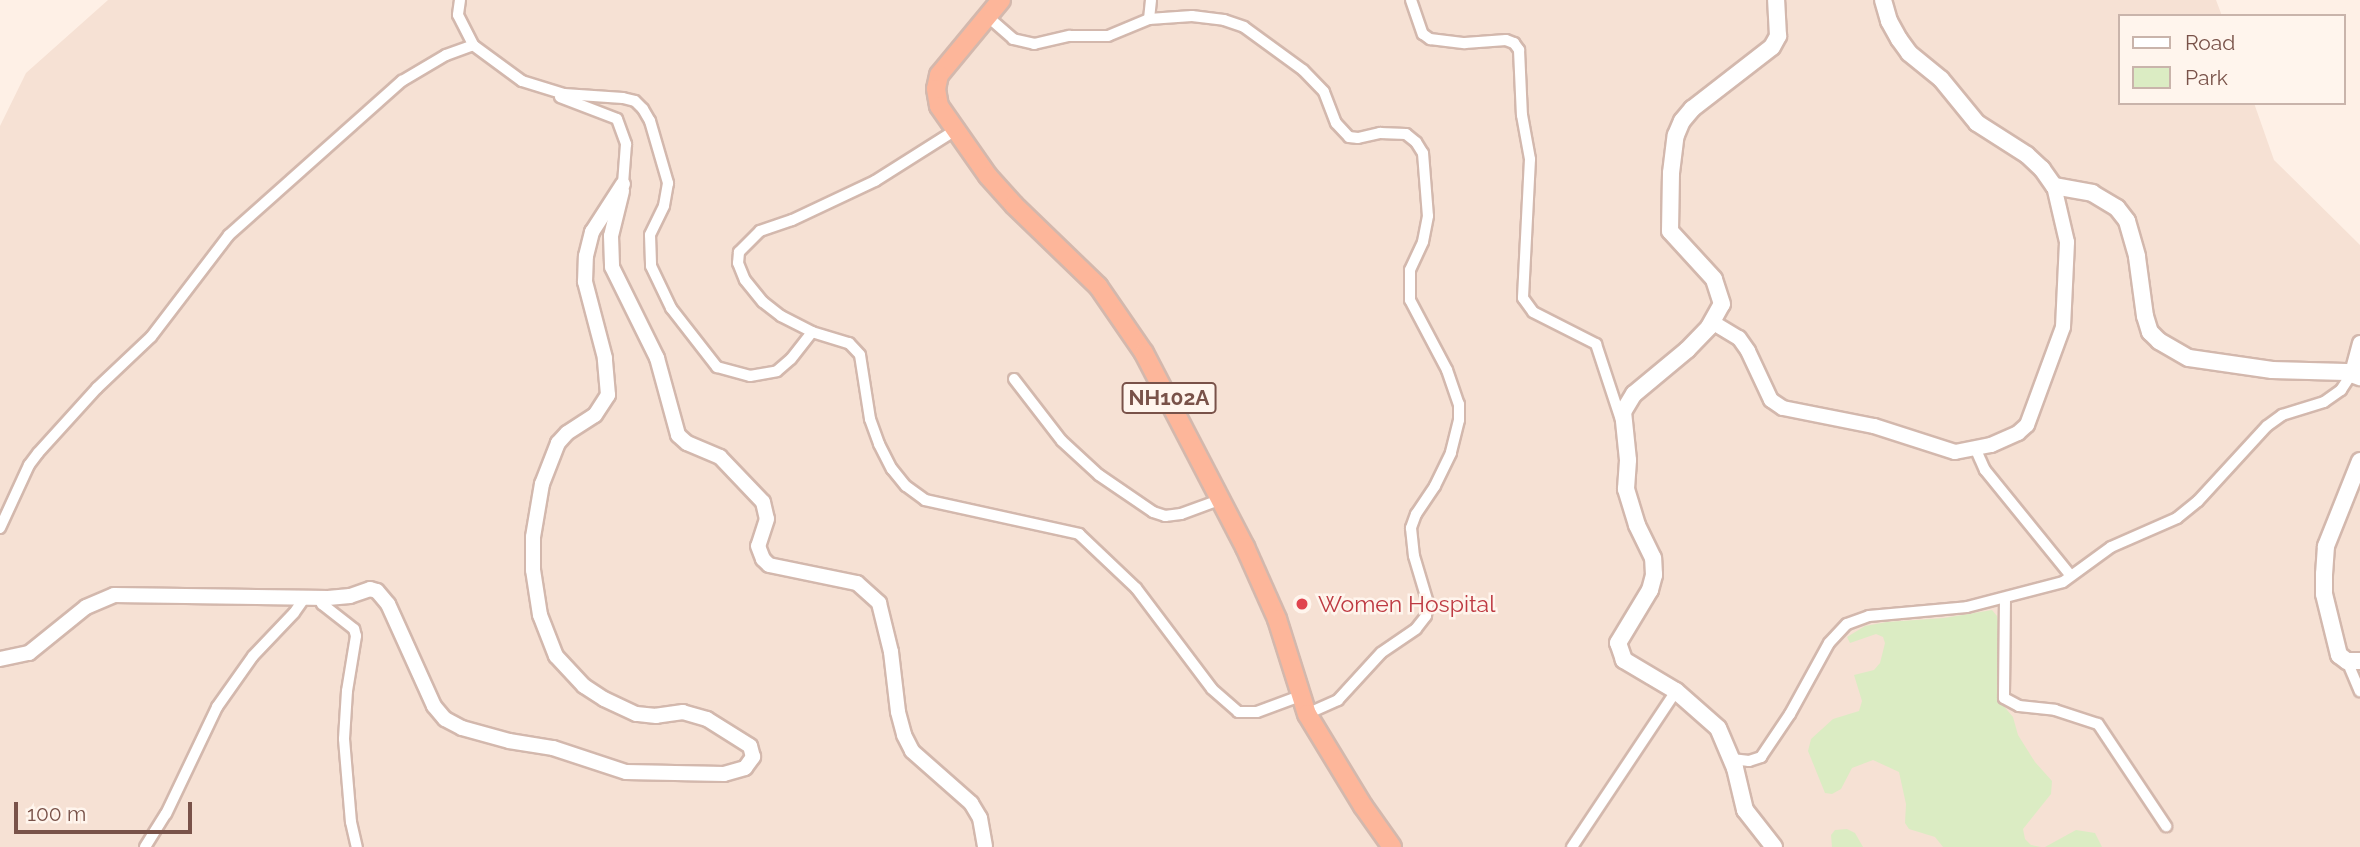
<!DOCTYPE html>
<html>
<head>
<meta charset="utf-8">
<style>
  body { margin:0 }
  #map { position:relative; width:2360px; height:847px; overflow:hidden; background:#fef0e6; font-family:Raleway,sans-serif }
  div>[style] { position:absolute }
  .residential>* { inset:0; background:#f6e1d4 }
  .green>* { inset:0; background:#dbecc3 }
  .roads { filter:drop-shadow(2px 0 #d3b8ad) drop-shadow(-2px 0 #d3b8ad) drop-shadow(0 2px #d3b8ad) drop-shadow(0 -2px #d3b8ad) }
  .minor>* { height:10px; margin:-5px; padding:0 5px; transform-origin:5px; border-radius:5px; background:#fff }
  .tertiary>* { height:14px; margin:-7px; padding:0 7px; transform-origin:7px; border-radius:7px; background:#fff }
  .secondary>* { height:16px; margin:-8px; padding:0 8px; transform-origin:8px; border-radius:8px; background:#fff }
  .trunk>* { height:18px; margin:-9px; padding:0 9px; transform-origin:9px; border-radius:9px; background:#fdb69a }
  .dots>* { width:19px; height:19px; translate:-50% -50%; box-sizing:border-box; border:4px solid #fff5ed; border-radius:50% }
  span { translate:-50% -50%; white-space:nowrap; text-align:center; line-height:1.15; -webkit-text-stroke:5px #fff5ed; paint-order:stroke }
  .shield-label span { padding:2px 5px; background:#fff5ed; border:2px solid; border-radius:5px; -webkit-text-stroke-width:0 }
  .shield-label { font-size:21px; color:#795249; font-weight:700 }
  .health-label { font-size:23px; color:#be3a42 }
  .left { translate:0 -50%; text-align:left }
  .legend { position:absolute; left:2118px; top:14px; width:228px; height:91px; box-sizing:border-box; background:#fff5ed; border:2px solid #c9b4ab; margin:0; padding:9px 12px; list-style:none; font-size:21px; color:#795249 }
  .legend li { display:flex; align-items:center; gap:14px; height:35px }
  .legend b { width:35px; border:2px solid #c9b4ab }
  .scale { position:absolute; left:14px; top:802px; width:178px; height:32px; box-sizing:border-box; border:4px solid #795249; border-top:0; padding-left:9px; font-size:21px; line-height:24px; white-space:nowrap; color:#795249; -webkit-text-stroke:5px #fff5ed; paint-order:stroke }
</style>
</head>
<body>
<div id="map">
  <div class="residential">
    <div style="clip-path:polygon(108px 0,2216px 0,2222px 16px,2120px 16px,2120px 103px,2254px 103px,2274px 160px,2360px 245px,2360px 847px,0 847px,0 126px,26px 73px)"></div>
  </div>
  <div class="green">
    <div style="clip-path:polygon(1992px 610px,1997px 616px,1999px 627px,1998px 687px,2002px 704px,2013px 717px,2018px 735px,2035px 762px,2052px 781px,2051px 794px,2023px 829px,2025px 839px,2031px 845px,2041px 847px,1943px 847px,1935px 837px,1909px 829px,1905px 823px,1906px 804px,1899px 772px,1873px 760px,1852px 768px,1841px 789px,1832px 794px,1825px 793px,1808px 751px,1811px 739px,1833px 719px,1859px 711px,1862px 701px,1854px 675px,1874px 670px,1880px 663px,1885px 643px,1883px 637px,1876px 634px,1850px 643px,1847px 637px,1865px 626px,1887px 622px,1944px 618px)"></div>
    <div style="clip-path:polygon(1847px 829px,1855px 833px,1863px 847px,1832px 847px,1831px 835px,1835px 830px)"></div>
    <div style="clip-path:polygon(2076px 830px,2095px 833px,2102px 847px,2045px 847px)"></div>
  </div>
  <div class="roads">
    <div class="minor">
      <div style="left:460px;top:0;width:15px;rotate:98deg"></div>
      <div style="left:458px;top:15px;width:34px;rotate:63deg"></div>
      <div style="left:473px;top:45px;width:61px;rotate:36.3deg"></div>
      <div style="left:522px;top:81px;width:44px;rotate:17.2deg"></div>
      <div style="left:564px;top:94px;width:59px;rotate:3.9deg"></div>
      <div style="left:623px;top:98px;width:12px;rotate:14deg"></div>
      <div style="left:635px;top:101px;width:11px;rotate:45deg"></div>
      <div style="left:643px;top:109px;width:14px;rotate:60deg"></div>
      <div style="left:650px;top:121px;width:65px;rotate:73.8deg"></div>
      <div style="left:668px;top:183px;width:23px;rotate:100deg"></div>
      <div style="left:664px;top:206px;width:32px;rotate:116deg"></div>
      <div style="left:650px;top:235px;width:31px;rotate:88deg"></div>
      <div style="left:651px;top:266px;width:47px;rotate:64.5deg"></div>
      <div style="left:671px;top:308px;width:75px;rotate:52.1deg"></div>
      <div style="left:717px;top:367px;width:34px;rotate:15deg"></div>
      <div style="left:750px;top:376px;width:27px;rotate:-10deg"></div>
      <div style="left:777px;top:371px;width:18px;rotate:-41deg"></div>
      <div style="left:791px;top:359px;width:34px;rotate:-52deg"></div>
      <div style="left:1411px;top:0;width:36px;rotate:71deg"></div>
      <div style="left:1423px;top:34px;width:9px;rotate:36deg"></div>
      <div style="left:1430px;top:39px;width:35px;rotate:7deg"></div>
      <div style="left:1465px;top:43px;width:41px;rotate:-4.2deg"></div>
      <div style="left:1506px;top:40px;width:9px;rotate:21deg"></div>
      <div style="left:1514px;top:43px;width:9px;rotate:54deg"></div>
      <div style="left:1519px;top:50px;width:65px;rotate:87.4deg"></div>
      <div style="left:1522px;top:115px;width:45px;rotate:79.7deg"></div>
      <div style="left:1530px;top:159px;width:139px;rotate:92.9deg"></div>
      <div style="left:1523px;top:298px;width:17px;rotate:54deg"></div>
      <div style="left:1533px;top:312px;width:71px;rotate:26.9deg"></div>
      <div style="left:1596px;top:344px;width:80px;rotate:71.8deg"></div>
      <div style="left:987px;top:16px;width:35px;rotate:41deg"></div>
      <div style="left:1013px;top:39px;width:22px;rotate:13deg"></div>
      <div style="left:1034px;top:44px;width:37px;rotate:-13deg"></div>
      <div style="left:1070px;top:36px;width:38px"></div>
      <div style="left:1108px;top:36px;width:44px;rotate:-22.5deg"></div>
      <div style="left:1149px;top:19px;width:43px;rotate:-4deg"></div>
      <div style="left:1192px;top:16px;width:32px;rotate:7deg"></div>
      <div style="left:1224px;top:20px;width:21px;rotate:19deg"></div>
      <div style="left:1244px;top:27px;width:73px;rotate:36.1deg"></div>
      <div style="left:1303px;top:70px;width:30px;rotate:46deg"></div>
      <div style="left:1324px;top:92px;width:33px;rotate:69deg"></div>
      <div style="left:1336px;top:123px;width:19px;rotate:47deg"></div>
      <div style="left:1349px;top:137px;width:9px;rotate:6deg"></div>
      <div style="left:1358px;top:138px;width:23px;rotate:-13deg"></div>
      <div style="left:1380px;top:133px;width:26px;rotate:2deg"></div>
      <div style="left:1406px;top:134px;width:13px;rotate:39deg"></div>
      <div style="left:1416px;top:142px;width:13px;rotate:58deg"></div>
      <div style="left:1423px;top:153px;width:63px;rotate:85.5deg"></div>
      <div style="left:1428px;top:216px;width:26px;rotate:101deg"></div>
      <div style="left:1423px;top:242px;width:31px;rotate:115deg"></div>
      <div style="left:1410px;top:270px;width:30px;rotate:90deg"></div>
      <div style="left:1410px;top:300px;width:79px;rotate:62.1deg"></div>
      <div style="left:1447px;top:370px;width:36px;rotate:71deg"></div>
      <div style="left:1459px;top:404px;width:16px;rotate:90deg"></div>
      <div style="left:1459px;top:420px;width:34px;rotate:104deg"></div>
      <div style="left:1451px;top:453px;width:37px;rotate:116deg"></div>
      <div style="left:1435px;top:486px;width:34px;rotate:124deg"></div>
      <div style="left:1416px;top:514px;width:15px;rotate:110deg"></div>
      <div style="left:1411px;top:528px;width:28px;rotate:84deg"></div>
      <div style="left:1414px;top:556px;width:49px;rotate:73.4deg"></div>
      <div style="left:1428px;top:603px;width:13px;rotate:99deg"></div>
      <div style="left:1426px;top:616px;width:16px;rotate:128deg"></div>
      <div style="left:1416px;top:629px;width:42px;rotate:145.6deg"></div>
      <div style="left:1381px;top:653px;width:64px;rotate:132.5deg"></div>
      <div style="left:1338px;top:700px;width:34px;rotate:156deg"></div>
      <div style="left:1149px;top:19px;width:19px;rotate:-84deg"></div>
      <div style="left:560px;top:97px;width:61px;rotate:21.1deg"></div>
      <div style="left:617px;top:119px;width:27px;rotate:70deg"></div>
      <div style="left:626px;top:144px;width:40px;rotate:94.3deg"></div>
      <div style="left:954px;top:131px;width:93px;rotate:147.7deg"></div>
      <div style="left:875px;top:181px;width:92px;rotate:154.8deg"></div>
      <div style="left:792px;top:220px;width:34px;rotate:161deg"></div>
      <div style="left:760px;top:231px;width:30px;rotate:135deg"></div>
      <div style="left:739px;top:252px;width:11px;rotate:95deg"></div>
      <div style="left:738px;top:263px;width:18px;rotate:68deg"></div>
      <div style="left:745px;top:280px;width:28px;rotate:51deg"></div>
      <div style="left:763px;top:302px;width:23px;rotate:38deg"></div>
      <div style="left:781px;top:316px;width:35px;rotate:27deg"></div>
      <div style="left:812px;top:332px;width:39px;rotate:17deg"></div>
      <div style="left:849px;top:343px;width:16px;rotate:47deg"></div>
      <div style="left:860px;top:355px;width:65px;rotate:81.1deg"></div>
      <div style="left:870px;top:419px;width:27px;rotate:70deg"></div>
      <div style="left:879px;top:444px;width:28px;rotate:63deg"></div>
      <div style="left:892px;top:469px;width:22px;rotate:51deg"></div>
      <div style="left:906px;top:486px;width:24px;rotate:36deg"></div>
      <div style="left:925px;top:500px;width:158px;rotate:12.4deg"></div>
      <div style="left:1079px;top:534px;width:79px;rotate:43.5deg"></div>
      <div style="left:1136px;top:588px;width:126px;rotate:53deg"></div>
      <div style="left:1212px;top:689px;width:35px;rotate:41deg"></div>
      <div style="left:1238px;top:712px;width:19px"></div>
      <div style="left:1257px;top:712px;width:46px;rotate:-20.4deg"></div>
      <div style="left:1014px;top:379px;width:78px;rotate:52.3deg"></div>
      <div style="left:1062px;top:441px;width:50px;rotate:42.6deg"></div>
      <div style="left:1099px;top:475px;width:65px;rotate:34.4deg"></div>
      <div style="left:1153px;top:512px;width:13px;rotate:18deg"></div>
      <div style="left:1165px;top:516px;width:16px;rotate:-7deg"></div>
      <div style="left:1181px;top:514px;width:44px;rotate:-20.1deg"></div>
      <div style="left:1976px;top:450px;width:22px;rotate:66deg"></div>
      <div style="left:1985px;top:470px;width:136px;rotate:50.9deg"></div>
      <div style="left:0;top:528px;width:69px;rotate:-65.3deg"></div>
      <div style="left:29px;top:465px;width:15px;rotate:-53deg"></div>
      <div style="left:38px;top:453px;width:88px;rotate:-47.8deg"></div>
      <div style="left:97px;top:388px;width:74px;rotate:-43.4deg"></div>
      <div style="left:151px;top:337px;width:128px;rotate:-52.6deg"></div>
      <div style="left:229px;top:235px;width:232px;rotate:-41.7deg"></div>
      <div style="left:402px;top:81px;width:51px;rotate:-30.6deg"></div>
      <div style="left:446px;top:55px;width:29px;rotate:-20deg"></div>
      <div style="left:319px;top:598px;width:7px;rotate:63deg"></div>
      <div style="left:322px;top:604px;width:41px;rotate:38deg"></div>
      <div style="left:354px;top:629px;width:7px;rotate:74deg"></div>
      <div style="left:356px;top:636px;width:56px;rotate:99.3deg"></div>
      <div style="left:347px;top:691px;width:48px;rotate:93.6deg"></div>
      <div style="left:344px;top:739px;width:83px;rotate:85.2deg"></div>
      <div style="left:351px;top:822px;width:26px;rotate:77deg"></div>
      <div style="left:2005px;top:598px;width:100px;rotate:90.6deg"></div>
      <div style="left:2004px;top:698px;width:17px;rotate:28deg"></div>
      <div style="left:2019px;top:706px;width:36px;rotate:6deg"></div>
      <div style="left:2055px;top:710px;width:45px;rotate:18deg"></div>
      <div style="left:2098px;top:724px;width:123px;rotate:56.3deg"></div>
      <div style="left:2347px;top:661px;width:33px;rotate:67deg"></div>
      <div style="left:1732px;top:759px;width:17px;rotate:7deg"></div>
      <div style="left:1749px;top:761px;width:13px;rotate:-18deg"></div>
      <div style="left:1761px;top:757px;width:52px;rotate:-56deg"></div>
      <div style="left:1790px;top:714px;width:81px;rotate:-61.2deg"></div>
      <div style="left:1829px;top:643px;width:26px;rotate:-47deg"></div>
      <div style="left:1847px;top:624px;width:23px;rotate:-20deg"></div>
      <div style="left:1869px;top:616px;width:98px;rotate:-5.2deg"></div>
      <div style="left:1967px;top:607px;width:99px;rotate:-14.6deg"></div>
      <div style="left:2063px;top:582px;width:59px;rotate:-36.1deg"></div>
      <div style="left:2111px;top:547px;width:72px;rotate:-23.7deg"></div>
      <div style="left:2177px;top:518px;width:27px;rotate:-39deg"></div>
      <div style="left:2198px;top:501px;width:102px;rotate:-47.4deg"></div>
      <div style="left:2267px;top:426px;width:19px;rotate:-36deg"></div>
      <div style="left:2282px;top:415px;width:44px;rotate:-17.2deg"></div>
      <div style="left:2324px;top:402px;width:21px;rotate:-35deg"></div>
      <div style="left:2341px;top:390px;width:20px;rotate:-57deg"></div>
      <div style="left:145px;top:847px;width:39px;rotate:-58deg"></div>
      <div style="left:166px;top:814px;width:119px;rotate:-64.5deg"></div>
      <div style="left:217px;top:707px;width:62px;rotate:-54.8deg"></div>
      <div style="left:253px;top:656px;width:59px;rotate:-46.4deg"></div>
      <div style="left:294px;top:613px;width:19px;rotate:-55deg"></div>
      <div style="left:1572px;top:847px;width:187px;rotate:-56.3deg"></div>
    </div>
    <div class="tertiary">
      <div style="left:622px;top:191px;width:46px;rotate:103.7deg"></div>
      <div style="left:611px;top:236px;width:31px;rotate:88deg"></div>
      <div style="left:612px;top:267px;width:102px;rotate:63.7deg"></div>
      <div style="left:657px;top:358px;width:80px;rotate:74.7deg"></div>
      <div style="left:678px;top:435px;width:12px;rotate:42deg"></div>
      <div style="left:687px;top:443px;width:36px;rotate:23deg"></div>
      <div style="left:720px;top:457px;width:62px;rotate:46.3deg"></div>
      <div style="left:763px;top:502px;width:17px;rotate:77deg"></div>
      <div style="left:767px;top:519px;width:28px;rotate:108deg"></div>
      <div style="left:758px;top:546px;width:14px;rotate:69deg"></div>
      <div style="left:763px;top:559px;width:8px;rotate:45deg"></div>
      <div style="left:769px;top:565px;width:90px;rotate:11.6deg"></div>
      <div style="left:857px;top:583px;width:30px;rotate:42deg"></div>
      <div style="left:879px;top:603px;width:50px;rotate:76.2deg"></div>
      <div style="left:891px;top:652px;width:60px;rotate:83.3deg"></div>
      <div style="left:898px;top:712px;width:24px;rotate:75deg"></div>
      <div style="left:904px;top:735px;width:18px;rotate:63deg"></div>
      <div style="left:912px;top:751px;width:79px;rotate:41.4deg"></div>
      <div style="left:971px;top:803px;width:17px;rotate:59deg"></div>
      <div style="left:980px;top:818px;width:29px;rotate:80deg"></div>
      <div style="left:1712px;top:322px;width:31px;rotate:31deg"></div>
      <div style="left:1739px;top:338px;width:16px;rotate:55deg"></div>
      <div style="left:1748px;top:351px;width:54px;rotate:64.9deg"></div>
      <div style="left:1771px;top:400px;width:14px;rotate:34deg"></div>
      <div style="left:1783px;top:408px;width:93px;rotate:11.2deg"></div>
      <div style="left:1874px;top:426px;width:85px;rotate:17.8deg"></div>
      <div style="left:1955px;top:452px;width:37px;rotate:-11deg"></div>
      <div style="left:1991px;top:445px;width:30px;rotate:-24deg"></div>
      <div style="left:2018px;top:433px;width:12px;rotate:-42deg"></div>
      <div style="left:2027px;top:425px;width:104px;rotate:-69.8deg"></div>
      <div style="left:2063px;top:327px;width:85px;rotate:-87.3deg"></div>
      <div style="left:2067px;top:242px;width:57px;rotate:-103.1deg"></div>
      <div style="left:2352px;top:373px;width:31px;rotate:-75deg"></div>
      <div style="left:0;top:659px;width:30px;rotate:-12deg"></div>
      <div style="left:29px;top:653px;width:73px;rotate:-38.9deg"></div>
      <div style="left:86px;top:607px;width:30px;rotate:-23deg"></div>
      <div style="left:114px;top:595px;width:214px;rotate:0.8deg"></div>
      <div style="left:328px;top:598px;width:22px;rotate:-5deg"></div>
      <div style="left:350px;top:596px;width:21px;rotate:-19deg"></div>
      <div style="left:370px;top:589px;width:7px;rotate:16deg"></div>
      <div style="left:377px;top:591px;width:17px;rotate:50deg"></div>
      <div style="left:388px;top:604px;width:112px;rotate:65.7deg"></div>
      <div style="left:434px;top:706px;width:17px;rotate:50deg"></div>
      <div style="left:445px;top:719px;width:19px;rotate:28deg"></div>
      <div style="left:462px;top:728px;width:49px;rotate:15.5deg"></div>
      <div style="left:509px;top:741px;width:45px;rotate:9deg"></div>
      <div style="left:553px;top:748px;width:77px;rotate:18.2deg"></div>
      <div style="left:626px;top:772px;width:98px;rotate:1.2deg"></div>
      <div style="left:724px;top:774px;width:22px;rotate:-16deg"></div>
      <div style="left:745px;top:768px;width:14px;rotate:-54deg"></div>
      <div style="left:753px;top:757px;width:11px;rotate:-105deg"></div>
      <div style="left:750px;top:746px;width:51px;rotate:-147.9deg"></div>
      <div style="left:707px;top:719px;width:25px;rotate:-164deg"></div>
      <div style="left:683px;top:712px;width:27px;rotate:172deg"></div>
      <div style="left:656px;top:716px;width:20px;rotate:-174deg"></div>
      <div style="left:636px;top:714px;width:35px;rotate:-155deg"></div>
      <div style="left:604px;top:699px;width:24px;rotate:-147deg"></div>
      <div style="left:584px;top:686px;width:41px;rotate:-133deg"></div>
      <div style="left:556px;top:656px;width:44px;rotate:-111.3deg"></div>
      <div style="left:540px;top:615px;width:46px;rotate:-98.8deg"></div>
      <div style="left:533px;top:570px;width:33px;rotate:-90deg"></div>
      <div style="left:533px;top:537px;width:54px;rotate:-80.4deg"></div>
      <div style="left:542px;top:484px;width:44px;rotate:-68.7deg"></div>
      <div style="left:558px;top:443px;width:13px;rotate:-48deg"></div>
      <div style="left:567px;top:433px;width:33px;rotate:-33deg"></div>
      <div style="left:595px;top:415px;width:24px;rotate:-57deg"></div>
      <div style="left:608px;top:395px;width:37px;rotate:-95deg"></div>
      <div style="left:605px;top:358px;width:79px;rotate:-104.7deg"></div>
      <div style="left:585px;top:282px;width:26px;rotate:-88deg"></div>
      <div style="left:586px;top:256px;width:25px;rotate:-76deg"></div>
      <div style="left:592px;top:232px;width:57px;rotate:-57.1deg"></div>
    </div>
    <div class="secondary">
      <div style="left:1883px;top:0;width:22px;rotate:74deg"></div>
      <div style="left:1889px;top:21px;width:21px;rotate:61deg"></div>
      <div style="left:1899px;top:39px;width:17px;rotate:54deg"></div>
      <div style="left:1909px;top:53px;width:41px;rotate:39.1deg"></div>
      <div style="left:1941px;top:79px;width:57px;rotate:50.7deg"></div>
      <div style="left:1977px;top:123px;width:59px;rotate:32.6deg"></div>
      <div style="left:2027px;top:155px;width:21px;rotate:43deg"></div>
      <div style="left:2042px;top:169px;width:21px;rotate:55deg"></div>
      <div style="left:2054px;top:186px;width:39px;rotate:10deg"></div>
      <div style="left:2092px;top:193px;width:29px;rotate:31deg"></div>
      <div style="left:2117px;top:208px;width:16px;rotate:52deg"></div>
      <div style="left:2127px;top:221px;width:37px;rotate:74deg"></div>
      <div style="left:2137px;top:257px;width:60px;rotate:82.3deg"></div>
      <div style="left:2145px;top:316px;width:17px;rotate:73deg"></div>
      <div style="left:2150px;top:332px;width:13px;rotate:45deg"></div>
      <div style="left:2159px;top:341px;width:34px;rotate:30deg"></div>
      <div style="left:2189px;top:358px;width:84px;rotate:8.2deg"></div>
      <div style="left:2272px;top:370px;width:74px;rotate:1.5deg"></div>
      <div style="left:2346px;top:372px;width:15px;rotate:20deg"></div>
      <div style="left:2360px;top:461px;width:92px;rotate:111.8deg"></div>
      <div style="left:2326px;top:546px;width:28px;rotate:94deg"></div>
      <div style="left:2324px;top:574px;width:20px;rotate:90deg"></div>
      <div style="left:2324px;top:594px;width:63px;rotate:76.2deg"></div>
      <div style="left:2339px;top:655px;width:10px;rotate:37deg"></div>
      <div style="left:2347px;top:661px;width:13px"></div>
      <div style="left:1774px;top:847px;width:47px;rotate:-128.1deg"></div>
      <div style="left:1745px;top:810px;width:43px;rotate:-103.4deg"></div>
      <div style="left:1735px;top:768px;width:43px;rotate:-113deg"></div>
      <div style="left:1718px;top:728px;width:56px;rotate:-138.6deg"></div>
      <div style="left:1676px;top:691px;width:61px;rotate:-149.2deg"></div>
      <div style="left:1624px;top:660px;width:18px;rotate:-109deg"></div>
      <div style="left:1618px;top:643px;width:62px;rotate:-58.9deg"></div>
      <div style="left:1650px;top:590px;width:16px;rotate:-75deg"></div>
      <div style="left:1654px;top:575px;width:17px;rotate:-93deg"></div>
      <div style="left:1653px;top:558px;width:37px;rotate:-116deg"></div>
      <div style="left:1637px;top:525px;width:38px;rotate:-107deg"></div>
      <div style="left:1626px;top:489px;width:29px;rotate:-86deg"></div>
      <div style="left:1628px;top:460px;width:48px;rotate:-95.9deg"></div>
      <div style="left:1623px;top:412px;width:21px;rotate:-59deg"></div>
      <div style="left:1634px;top:394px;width:69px;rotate:-39.7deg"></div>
      <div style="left:1687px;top:350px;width:32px;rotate:-46deg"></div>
      <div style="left:1709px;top:327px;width:26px;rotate:-61deg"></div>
      <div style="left:1722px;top:304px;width:26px;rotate:-108deg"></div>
      <div style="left:1714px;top:279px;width:65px;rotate:-132.5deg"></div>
      <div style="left:1670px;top:231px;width:58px;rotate:-89deg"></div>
      <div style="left:1671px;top:173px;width:38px;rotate:-83deg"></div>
      <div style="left:1676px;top:135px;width:15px;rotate:-67deg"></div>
      <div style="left:1682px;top:121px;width:16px;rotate:-50deg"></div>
      <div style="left:1692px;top:109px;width:101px;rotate:-37.8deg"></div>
      <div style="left:1772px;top:47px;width:13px;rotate:-61deg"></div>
      <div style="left:1778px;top:36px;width:36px;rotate:-93deg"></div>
    </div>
    <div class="trunk">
      <div style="left:1001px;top:0;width:97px;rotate:129.6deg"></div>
      <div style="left:939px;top:75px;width:14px;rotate:102deg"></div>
      <div style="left:936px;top:89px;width:17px;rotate:80deg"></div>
      <div style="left:939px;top:106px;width:85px;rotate:55deg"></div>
      <div style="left:988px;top:176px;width:39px;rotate:48deg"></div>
      <div style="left:1014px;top:205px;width:117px;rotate:44deg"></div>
      <div style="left:1098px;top:286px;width:81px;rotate:55.5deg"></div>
      <div style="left:1144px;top:353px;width:219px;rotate:62.5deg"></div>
      <div style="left:1245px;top:547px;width:79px;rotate:66deg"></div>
      <div style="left:1277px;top:619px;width:100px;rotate:72.5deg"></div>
      <div style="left:1307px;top:714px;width:108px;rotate:58.7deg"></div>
      <div style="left:1363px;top:806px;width:50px;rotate:54.7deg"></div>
    </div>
  </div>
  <div class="dots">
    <div style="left:1302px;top:604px;background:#e0444e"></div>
  </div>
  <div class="shield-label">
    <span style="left:1169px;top:398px">NH102A</span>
  </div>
  <div class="health-label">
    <span class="left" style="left:1318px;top:604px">Women Hospital</span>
  </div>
  <ul class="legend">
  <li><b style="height:9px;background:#fff"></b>Road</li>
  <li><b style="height:19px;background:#dbecc3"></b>Park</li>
  </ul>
  <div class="scale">100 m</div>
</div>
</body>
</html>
